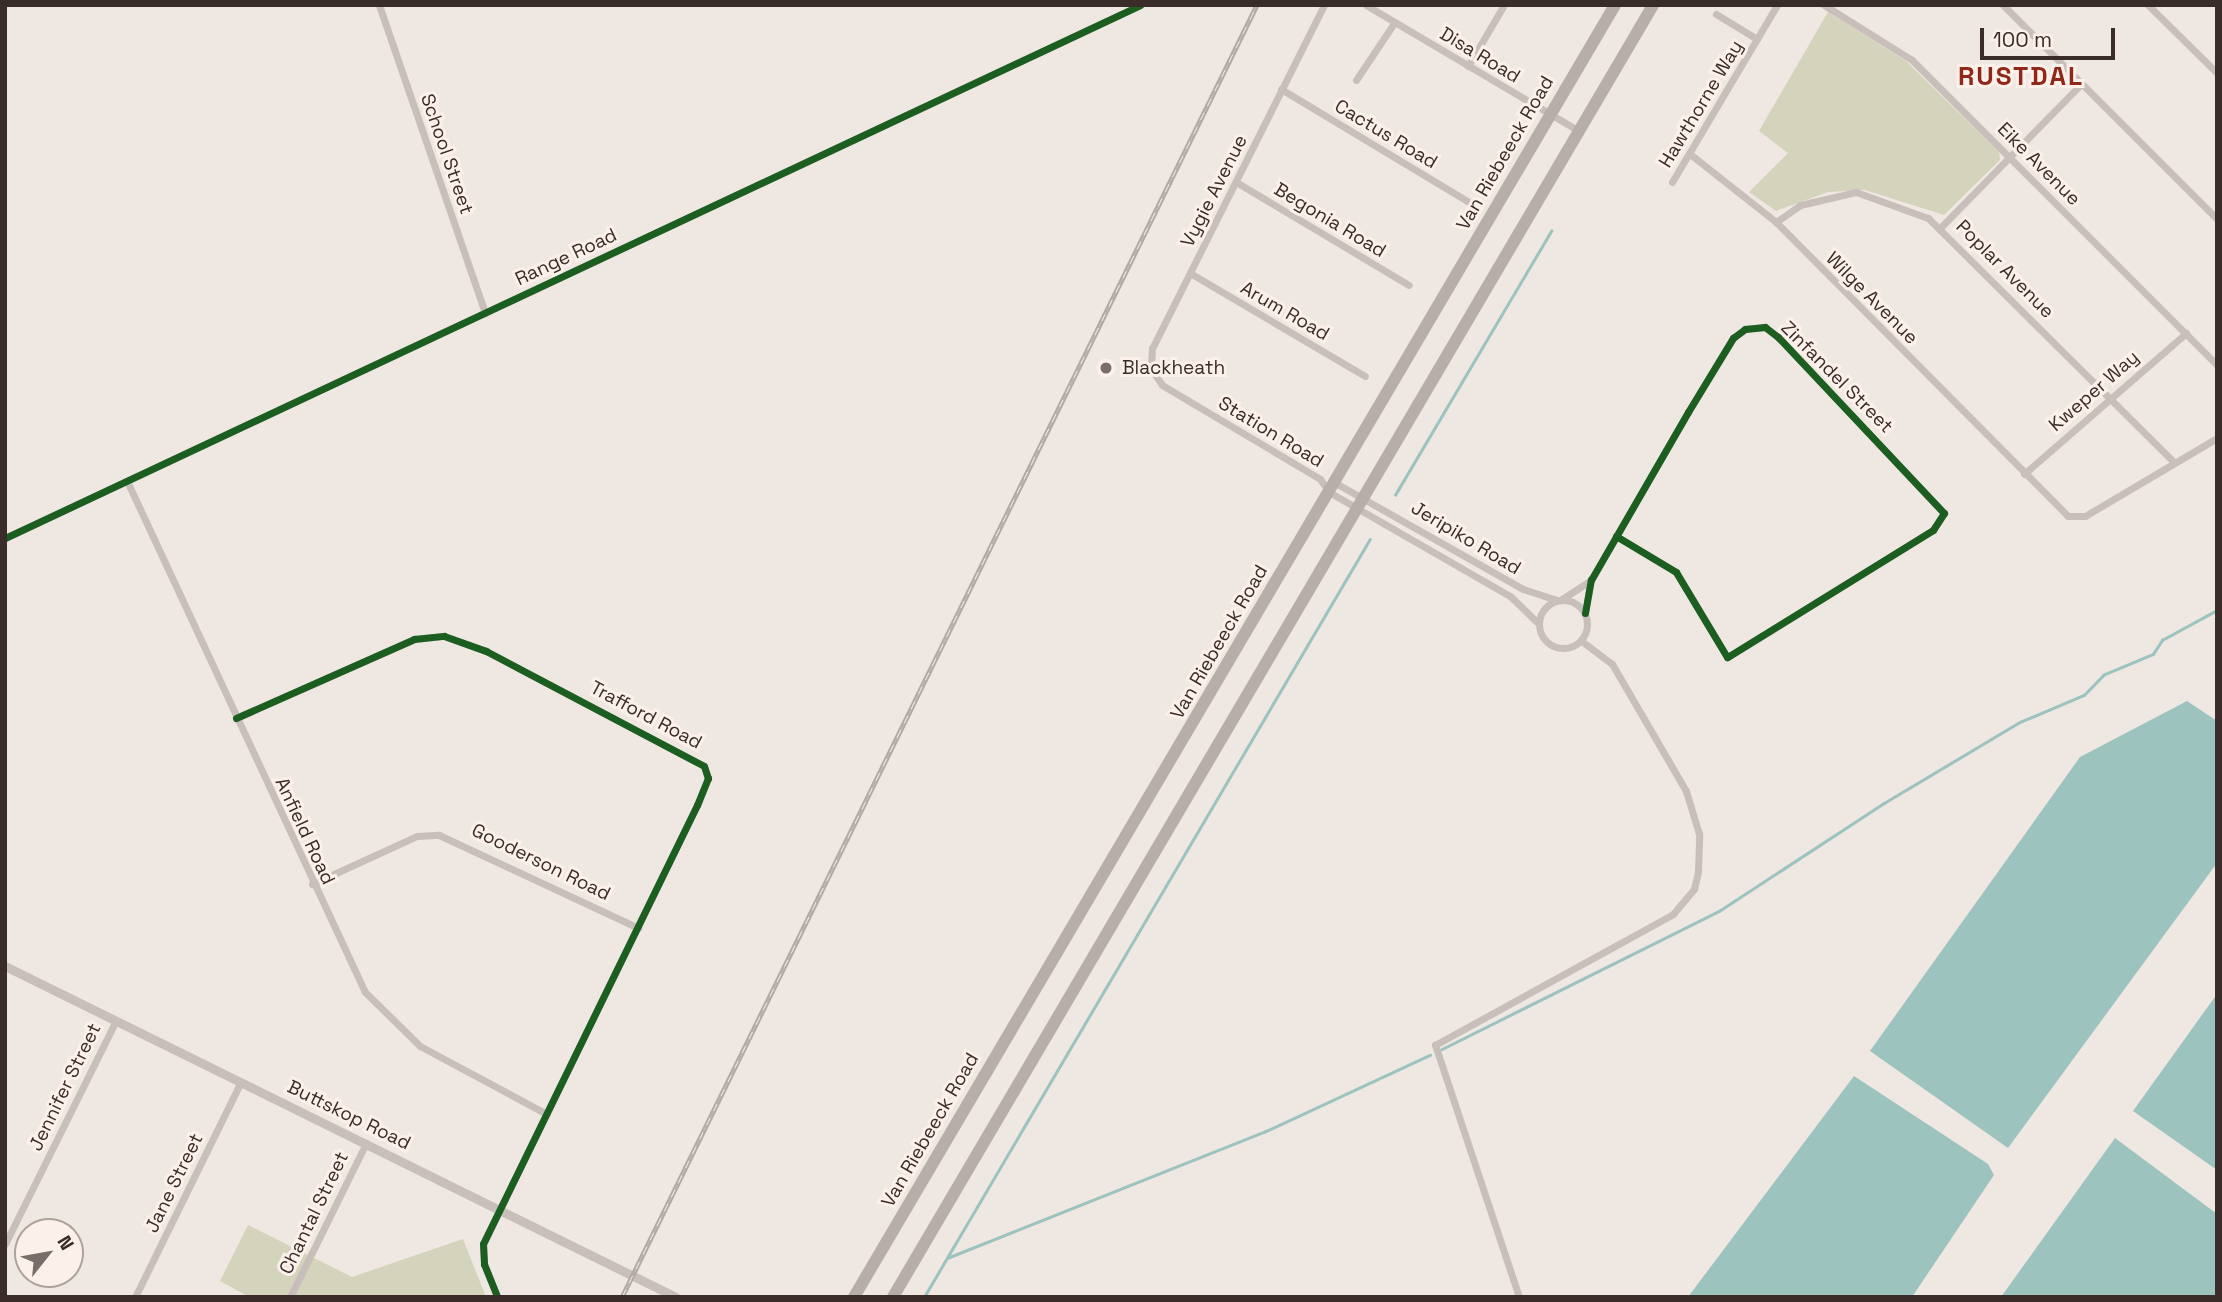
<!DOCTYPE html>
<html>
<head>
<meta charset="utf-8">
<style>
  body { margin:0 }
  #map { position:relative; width:2222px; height:1302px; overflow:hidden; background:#efe7e2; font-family:"Space Grotesk",sans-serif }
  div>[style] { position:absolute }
  .green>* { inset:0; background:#d3d4bb }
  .water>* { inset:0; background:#9cc3be }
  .stream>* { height:2.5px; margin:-1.25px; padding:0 1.25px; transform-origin:1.25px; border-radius:1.25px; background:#9cc3be }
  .minor>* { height:7px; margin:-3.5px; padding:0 3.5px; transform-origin:3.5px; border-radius:3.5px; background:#c8bfbb }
  .minor>.ring { margin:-3.5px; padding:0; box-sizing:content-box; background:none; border:7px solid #c8bfbb; border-radius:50% }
  .tertiary>* { height:9px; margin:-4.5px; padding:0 4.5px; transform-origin:4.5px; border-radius:4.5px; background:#c8bfbb }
  .primary>* { height:12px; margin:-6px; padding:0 6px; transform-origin:6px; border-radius:6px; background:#b7aeaa }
  .rail>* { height:5px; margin-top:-2.5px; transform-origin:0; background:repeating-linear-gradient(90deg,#fbf1ea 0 8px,#b0a9a5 0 16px); box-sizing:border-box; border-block:2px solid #b0a9a5 }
  .cycleway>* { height:7px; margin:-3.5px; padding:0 3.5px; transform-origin:3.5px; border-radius:3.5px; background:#1b5e20 }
  .dots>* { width:19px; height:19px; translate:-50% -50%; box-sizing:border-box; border:4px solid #fbf1ea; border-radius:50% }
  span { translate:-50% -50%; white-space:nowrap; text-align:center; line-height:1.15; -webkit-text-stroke:6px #fbf1ea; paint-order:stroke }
  .street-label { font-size:19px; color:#3a2c28 }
  .poi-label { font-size:19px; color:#3a2c28 }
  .left { translate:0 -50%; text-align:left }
  .district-label { font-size:26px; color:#90281a; font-weight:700; letter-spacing:2px }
  .frame { position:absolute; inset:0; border:7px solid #3a2c28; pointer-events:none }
  .north { position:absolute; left:14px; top:1218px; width:70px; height:70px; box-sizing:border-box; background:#fbf1ea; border:2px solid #aea29c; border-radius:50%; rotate:59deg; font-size:19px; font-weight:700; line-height:28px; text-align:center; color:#3a2c28 }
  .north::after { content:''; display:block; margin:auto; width:24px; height:32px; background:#796d69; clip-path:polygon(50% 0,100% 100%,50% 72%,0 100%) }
  .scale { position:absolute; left:1980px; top:28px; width:135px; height:32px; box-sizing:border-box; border:4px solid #3a2c28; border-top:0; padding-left:9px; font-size:21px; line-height:24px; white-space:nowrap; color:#3a2c28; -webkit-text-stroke:5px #fbf1ea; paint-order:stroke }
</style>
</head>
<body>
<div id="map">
  <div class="green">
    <div style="clip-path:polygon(1828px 12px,1906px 61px,1999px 152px,2000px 160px,1944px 215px,1865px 190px,1828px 192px,1776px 211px,1749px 192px,1788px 153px,1759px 131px)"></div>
    <div style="clip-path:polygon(248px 1225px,352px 1277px,463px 1239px,486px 1297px,249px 1297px,220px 1281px)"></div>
  </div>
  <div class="water">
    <div style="clip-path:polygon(2187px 701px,2217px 721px,2217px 863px,2008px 1148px,1870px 1051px,2080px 757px)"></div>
    <div style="clip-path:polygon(2217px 994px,2217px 1170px,2133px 1111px)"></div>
    <div style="clip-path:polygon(1854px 1076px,1988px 1164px,1994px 1175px,1912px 1297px,1688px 1297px)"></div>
    <div style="clip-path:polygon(2115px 1138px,2217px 1214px,2217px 1297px,2001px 1297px)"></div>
  </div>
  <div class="stream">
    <div style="left:1395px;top:495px;width:307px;rotate:-59.4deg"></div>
    <div style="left:1440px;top:1050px;width:312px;rotate:-26.5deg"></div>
    <div style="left:1719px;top:911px;width:197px;rotate:-33.2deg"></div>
    <div style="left:1884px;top:803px;width:158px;rotate:-30.8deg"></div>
    <div style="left:2020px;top:722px;width:69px;rotate:-22.9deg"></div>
    <div style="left:2084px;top:695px;width:28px;rotate:-46deg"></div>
    <div style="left:2103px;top:675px;width:54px;rotate:-22.8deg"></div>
    <div style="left:2153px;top:654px;width:17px;rotate:-57deg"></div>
    <div style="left:2162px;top:640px;width:63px;rotate:-28.6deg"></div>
    <div style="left:947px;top:1258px;width:341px;rotate:-21.7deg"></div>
    <div style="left:1264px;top:1132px;width:183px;rotate:-24.9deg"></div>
    <div style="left:924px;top:1297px;width:879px;rotate:-59.53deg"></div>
  </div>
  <div class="minor">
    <div style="left:379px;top:5px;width:326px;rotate:71deg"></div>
    <div style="left:1324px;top:5px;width:384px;rotate:116.6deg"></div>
    <div style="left:1152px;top:348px;width:21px;rotate:93deg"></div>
    <div style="left:1151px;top:369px;width:19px;rotate:55deg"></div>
    <div style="left:1162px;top:385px;width:184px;rotate:30.7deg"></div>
    <div style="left:1320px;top:479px;width:16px;rotate:55deg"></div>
    <div style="left:1329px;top:492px;width:209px;rotate:29.9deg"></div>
    <div style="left:1510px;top:596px;width:40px;rotate:44deg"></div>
    <div style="left:1366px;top:5px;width:247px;rotate:30.6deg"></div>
    <div style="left:1824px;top:5px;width:104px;rotate:32deg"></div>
    <div style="left:1912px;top:60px;width:431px;rotate:45deg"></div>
    <div style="left:2003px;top:5px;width:303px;rotate:45deg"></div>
    <div style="left:2148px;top:5px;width:97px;rotate:44.6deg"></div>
    <div style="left:1716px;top:14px;width:48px;rotate:31.4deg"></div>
    <div style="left:1468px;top:66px;width:71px;rotate:-59.5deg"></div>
    <div style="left:1356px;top:80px;width:69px;rotate:-56.3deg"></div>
    <div style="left:1281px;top:89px;width:225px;rotate:31deg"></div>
    <div style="left:1690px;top:154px;width:110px;rotate:38.3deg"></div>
    <div style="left:1776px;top:222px;width:414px;rotate:45.2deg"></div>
    <div style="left:2068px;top:516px;width:17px"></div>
    <div style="left:2085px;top:516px;width:153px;rotate:-30.6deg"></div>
    <div style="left:1236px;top:182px;width:201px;rotate:30.8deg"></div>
    <div style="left:1672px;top:182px;width:206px;rotate:-59.3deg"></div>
    <div style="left:1776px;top:222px;width:29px;rotate:-35deg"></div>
    <div style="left:1800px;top:205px;width:57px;rotate:-13.1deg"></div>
    <div style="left:1856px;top:192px;width:77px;rotate:19.9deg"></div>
    <div style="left:1928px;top:218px;width:346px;rotate:44.8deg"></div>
    <div style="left:1941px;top:227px;width:200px;rotate:-45.6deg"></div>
    <div style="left:1190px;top:273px;width:203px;rotate:30.5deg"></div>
    <div style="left:2024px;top:474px;width:215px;rotate:-41deg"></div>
    <div style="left:127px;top:481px;width:564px;rotate:65.03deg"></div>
    <div style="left:365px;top:992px;width:77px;rotate:44.5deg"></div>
    <div style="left:420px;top:1046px;width:144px;rotate:28.2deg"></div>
    <div style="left:1332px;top:481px;width:219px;rotate:29.5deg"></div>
    <div style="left:1523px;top:589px;width:35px;rotate:18deg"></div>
    <div style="left:5px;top:538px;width:1254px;rotate:-25.15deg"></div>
    <div style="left:1562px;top:599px;width:33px;rotate:-33deg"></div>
    <div class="ring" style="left:1539px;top:600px;width:41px;height:41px"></div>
    <div style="left:1585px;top:613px;width:34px;rotate:-80deg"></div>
    <div style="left:1591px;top:580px;width:194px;rotate:-60deg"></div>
    <div style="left:1688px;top:412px;width:87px;rotate:-58.7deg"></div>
    <div style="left:1733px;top:338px;width:15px;rotate:-37deg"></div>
    <div style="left:1745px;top:329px;width:20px;rotate:-6deg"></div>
    <div style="left:1765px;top:327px;width:16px;rotate:38deg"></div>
    <div style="left:1778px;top:337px;width:242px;rotate:46.7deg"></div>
    <div style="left:1944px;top:513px;width:20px;rotate:123deg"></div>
    <div style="left:1933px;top:530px;width:242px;rotate:148.3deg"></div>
    <div style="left:1727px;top:657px;width:99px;rotate:-121deg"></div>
    <div style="left:1676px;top:572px;width:70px;rotate:-149deg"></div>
    <div style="left:236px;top:718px;width:195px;rotate:-23.9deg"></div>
    <div style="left:414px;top:639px;width:30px;rotate:-6deg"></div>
    <div style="left:444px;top:636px;width:45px;rotate:19.7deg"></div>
    <div style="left:486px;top:651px;width:246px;rotate:27.8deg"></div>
    <div style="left:704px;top:766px;width:13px;rotate:72deg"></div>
    <div style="left:708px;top:778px;width:29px;rotate:112deg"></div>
    <div style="left:697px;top:805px;width:488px;rotate:116deg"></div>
    <div style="left:483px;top:1244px;width:20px;rotate:87deg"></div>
    <div style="left:484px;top:1264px;width:35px;rotate:68deg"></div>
    <div style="left:312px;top:884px;width:115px;rotate:-24.6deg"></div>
    <div style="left:417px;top:836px;width:22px;rotate:-3deg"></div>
    <div style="left:439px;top:835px;width:220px;rotate:25deg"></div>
    <div style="left:5px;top:1244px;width:250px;rotate:-63.6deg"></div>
    <div style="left:135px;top:1297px;width:240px;rotate:-63.8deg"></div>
    <div style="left:290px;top:1297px;width:172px;rotate:-63.7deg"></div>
    <div style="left:1519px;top:1297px;width:266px;rotate:-108.4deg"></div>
    <div style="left:1435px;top:1045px;width:272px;rotate:-28.8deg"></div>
    <div style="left:1673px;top:914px;width:33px;rotate:-50deg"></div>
    <div style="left:1694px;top:889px;width:18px;rotate:-77deg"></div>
    <div style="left:1698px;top:871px;width:37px;rotate:-88deg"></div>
    <div style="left:1699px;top:834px;width:45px;rotate:-106.8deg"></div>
    <div style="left:1686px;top:791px;width:147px;rotate:-120.2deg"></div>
    <div style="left:1612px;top:664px;width:39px;rotate:-143deg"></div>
  </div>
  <div class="tertiary">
    <div style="left:5px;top:966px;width:748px;rotate:26.26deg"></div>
  </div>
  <div class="primary">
    <div style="left:854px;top:1297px;width:1499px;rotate:-59.5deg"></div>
    <div style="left:893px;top:1297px;width:1499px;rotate:-59.53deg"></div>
  </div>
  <div class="rail">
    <div style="left:622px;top:1297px;width:1440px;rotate:-63.83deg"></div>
  </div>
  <div class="cycleway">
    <div style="left:5px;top:538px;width:1254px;rotate:-25.15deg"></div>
    <div style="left:1585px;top:613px;width:34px;rotate:-80deg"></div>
    <div style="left:1591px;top:580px;width:194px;rotate:-60deg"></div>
    <div style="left:1688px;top:412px;width:87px;rotate:-58.7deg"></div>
    <div style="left:1733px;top:338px;width:15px;rotate:-37deg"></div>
    <div style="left:1745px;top:329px;width:20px;rotate:-6deg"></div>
    <div style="left:1765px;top:327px;width:16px;rotate:38deg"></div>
    <div style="left:1778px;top:337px;width:242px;rotate:46.7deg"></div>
    <div style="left:1944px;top:513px;width:20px;rotate:123deg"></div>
    <div style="left:1933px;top:530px;width:242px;rotate:148.3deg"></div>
    <div style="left:1727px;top:657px;width:99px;rotate:-121deg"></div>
    <div style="left:1676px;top:572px;width:70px;rotate:-149deg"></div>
    <div style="left:236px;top:718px;width:195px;rotate:-23.9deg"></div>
    <div style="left:414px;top:639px;width:30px;rotate:-6deg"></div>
    <div style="left:444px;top:636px;width:45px;rotate:19.7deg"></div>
    <div style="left:486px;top:651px;width:246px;rotate:27.8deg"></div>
    <div style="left:704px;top:766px;width:13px;rotate:72deg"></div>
    <div style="left:708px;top:778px;width:29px;rotate:112deg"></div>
    <div style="left:697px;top:805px;width:488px;rotate:116deg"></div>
    <div style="left:483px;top:1244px;width:20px;rotate:87deg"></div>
    <div style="left:484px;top:1264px;width:35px;rotate:68deg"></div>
  </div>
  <div class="dots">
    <div style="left:1106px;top:368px;background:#796d69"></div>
  </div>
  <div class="street-label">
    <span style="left:1480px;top:55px;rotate:31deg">Disa Road</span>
    <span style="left:1701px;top:104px;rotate:-59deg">Hawthorne Way</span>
    <span style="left:1386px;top:134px;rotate:31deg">Cactus Road</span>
    <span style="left:1505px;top:153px;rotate:-60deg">Van Riebeeck Road</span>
    <span style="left:447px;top:154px;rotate:71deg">School Street</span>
    <span style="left:2039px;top:164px;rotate:45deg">Eike Avenue</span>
    <span style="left:1214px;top:191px;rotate:-63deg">Vygie Avenue</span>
    <span style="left:1330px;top:220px;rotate:31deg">Begonia Road</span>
    <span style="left:566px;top:257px;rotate:-25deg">Range Road</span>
    <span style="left:2005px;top:269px;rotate:45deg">Poplar Avenue</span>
    <span style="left:1872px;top:298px;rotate:45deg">Wilge Avenue</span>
    <span style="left:1285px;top:311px;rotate:30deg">Arum Road</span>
    <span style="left:1837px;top:377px;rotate:45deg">Zinfandel Street</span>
    <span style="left:2094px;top:391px;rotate:-41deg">Kweper Way</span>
    <span style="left:1271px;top:432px;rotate:31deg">Station Road</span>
    <span style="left:1466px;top:538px;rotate:31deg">Jeripiko Road</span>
    <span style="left:1219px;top:642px;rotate:-60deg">Van Riebeeck Road</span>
    <span style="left:646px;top:715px;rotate:28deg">Trafford Road</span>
    <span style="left:305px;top:831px;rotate:65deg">Anfield Road</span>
    <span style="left:541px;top:862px;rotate:26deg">Gooderson Road</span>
    <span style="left:65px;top:1087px;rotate:-64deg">Jennifer Street</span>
    <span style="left:349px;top:1115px;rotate:26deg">Buttskop Road</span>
    <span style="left:930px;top:1130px;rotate:-60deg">Van Riebeeck Road</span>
    <span style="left:174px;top:1183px;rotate:-64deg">Jane Street</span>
    <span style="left:314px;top:1213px;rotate:-64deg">Chantal Street</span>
  </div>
  <div class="poi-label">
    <span class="left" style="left:1122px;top:368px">Blackheath</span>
  </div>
  <div class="district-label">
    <span style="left:2021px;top:77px">RUSTDAL</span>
  </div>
  <div class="frame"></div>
  <div class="north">N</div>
  <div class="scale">100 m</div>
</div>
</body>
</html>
